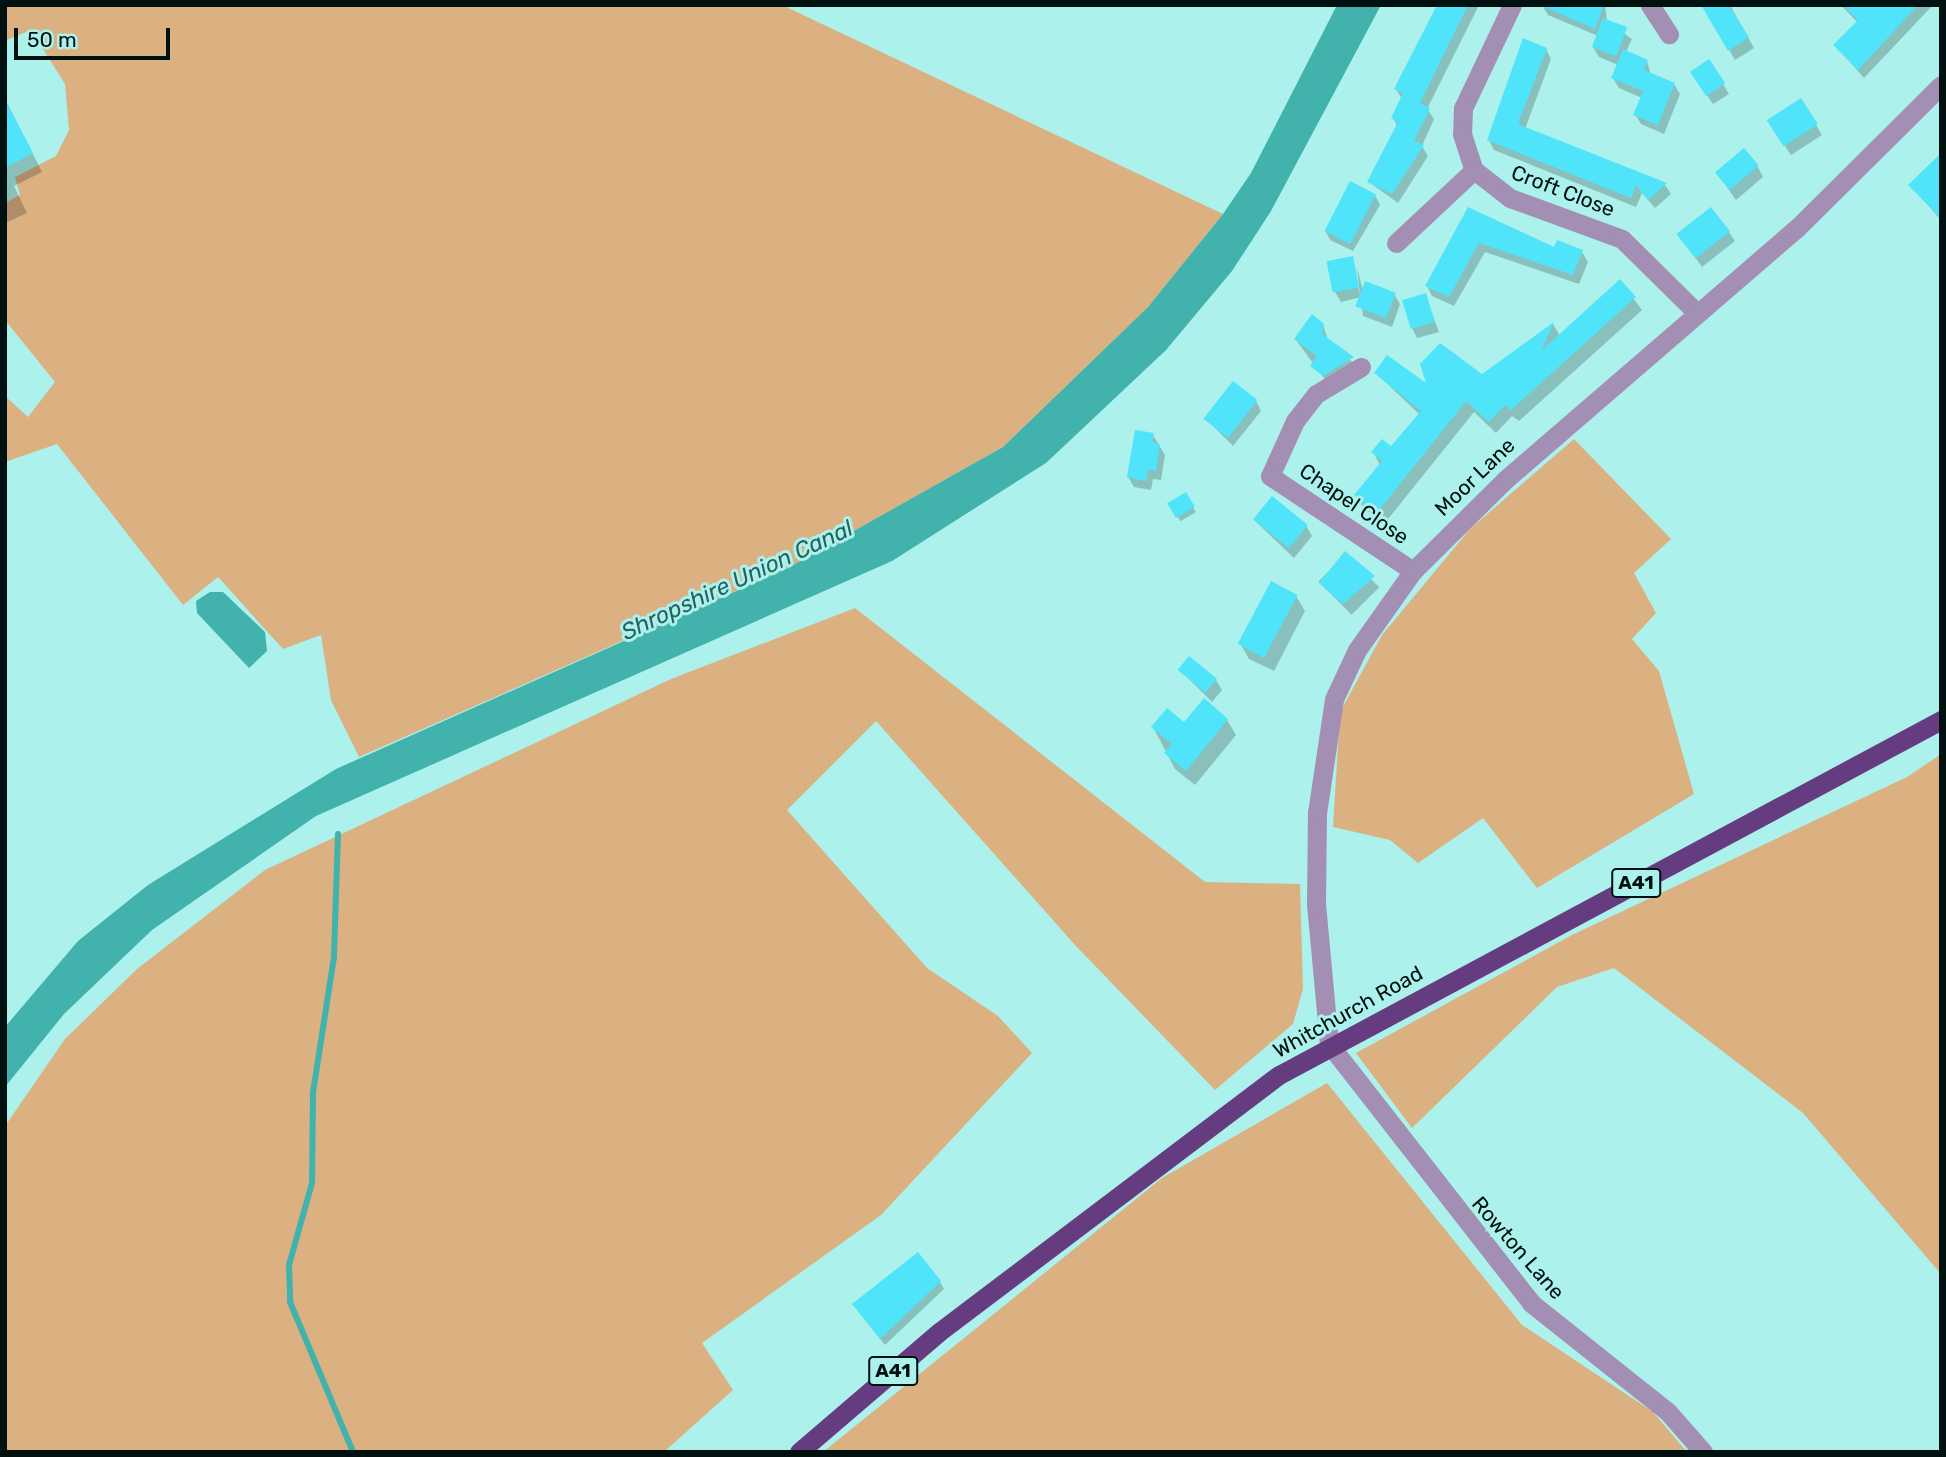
<!DOCTYPE html>
<html>
<head>
<meta charset="utf-8">
<style>
  body { margin:0 }
  #map { position:relative; width:1946px; height:1457px; overflow:hidden; background:#acf1eb; font-family:Rubik,sans-serif }
  div>[style] { position:absolute }
  .green>* { inset:0; background:#dbb182 }
  .water>* { inset:0; background:#41b3ac }
  .shadow>* { inset:0; background:#0003; transform-origin:0 0 }
  .stream>* { height:6px; margin:-3px; padding:0 3px; transform-origin:3px; border-radius:3px; background:#41b3ac }
  .building>* { inset:0; background:#50e4fb; transform-origin:0 0 }
  .minor>* { height:19px; margin:-9.5px; padding:0 9.5px; transform-origin:9.5px; border-radius:9.5px; background:#a38fb3 }
  .tertiary>* { height:19px; margin:-9.5px; padding:0 9.5px; transform-origin:9.5px; border-radius:9.5px; background:#a38fb3 }
  .trunk>* { height:19px; margin:-9.5px; padding:0 9.5px; transform-origin:9.5px; border-radius:9.5px; background:#663c81 }
  span { translate:-50% -50%; white-space:nowrap; text-align:center; line-height:1.15; -webkit-text-stroke:6px #acf1eb; paint-order:stroke }
  .shield-label span { padding:2px 5px; background:#acf1eb; border:2px solid; border-radius:5px; -webkit-text-stroke-width:0 }
  .shield-label { font-size:19px; color:#001110; font-weight:700 }
  .street-label { font-size:21px; color:#001110 }
  .water-label { font-size:23px; color:#266360; font-style:italic }
  .frame { position:absolute; inset:0; border:7px solid #001110; pointer-events:none }
  .scale { position:absolute; left:14px; top:28px; width:156px; height:32px; box-sizing:border-box; border:4px solid #001110; border-top:0; padding-left:9px; font-size:21px; line-height:24px; white-space:nowrap; color:#001110; -webkit-text-stroke:5px #acf1eb; paint-order:stroke }
</style>
</head>
<body>
<div id="map">
  <div class="green">
    <div style="clip-path:polygon(5px 5px,782px 5px,1223px 214px,1148px 307px,1003px 447px,788px 568px,359px 757px,331px 700px,321px 635px,283px 649px,218px 577px,183px 605px,57px 444px,5px 462px,5px 396px,28px 417px,55px 382px,5px 320px,5px 203px,20px 195px,15px 177px,56px 156px,69px 130px,65px 84px,31px 30px,7px 40px)"></div>
    <div style="clip-path:polygon(1574px 439px,1671px 539px,1634px 573px,1656px 613px,1632px 639px,1659px 671px,1694px 794px,1537px 888px,1483px 818px,1418px 863px,1390px 840px,1333px 827px,1340px 712px,1382px 635px,1470px 529px)"></div>
    <div style="clip-path:polygon(855px 608px,1205px 882px,1300px 884px,1303px 989px,1293px 1024px,1215px 1090px,1075px 945px,876px 721px,787px 810px,927px 968px,998px 1016px,1032px 1053px,881px 1215px,702px 1343px,733px 1390px,664px 1452px,5px 1452px,5px 1126px,65px 1039px,137px 969px,265px 870px,671px 679px)"></div>
    <div style="clip-path:polygon(1941px 754px,1941px 1274px,1803px 1113px,1614px 968px,1557px 987px,1412px 1128px,1356px 1053px,1572px 935px,1907px 777px)"></div>
    <div style="clip-path:polygon(1327px 1083px,1522px 1325px,1653px 1412px,1687px 1452px,823px 1452px,1162px 1178px)"></div>
  </div>
  <div class="water">
    <div style="clip-path:polygon(1337px 5px,1381px 5px,1271px 211px,1232px 271px,1166px 350px,1046px 463px,892px 561px,316px 816px,152px 930px,64px 1014px,5px 1087px,5px 1027px,78px 941px,148px 885px,336px 769px,788px 568px,1003px 447px,1148px 307px,1223px 214px,1251px 173px)"></div>
    <div style="clip-path:polygon(210px 592px,223px 592px,265px 632px,267px 651px,249px 668px,197px 613px,196px 601px)"></div>
  </div>
  <div class="shadow">
    <div style="clip-path:polygon(1439px 5px,1479px 5px,1427px 109px,1434px 119px,1422px 146px,1428px 156px,1398px 203px,1369px 182px,1398px 127px,1393px 118px,1402px 99px,1396px 89px)"></div>
    <div style="clip-path:polygon(1542px 5px,1605px 5px,1607px 21px,1632px 39px,1626px 52px,1647px 61px,1651px 75px,1674px 84px,1680px 94px,1664px 134px,1641px 124px,1635px 114px,1642px 98px,1619px 88px,1613px 78px,1618px 65px,1599px 57px,1593px 47px,1598px 36px,1548px 15px)"></div>
    <div style="clip-path:polygon(1703px 5px,1730px 5px,1754px 48px,1735px 60px)"></div>
    <div style="clip-path:polygon(1841px 5px,1933px 5px,1864px 78px,1835px 45px,1858px 23px)"></div>
    <div style="clip-path:polygon(1546px 49px,1551px 59px,1525px 129px,1665px 185px,1671px 194px,1655px 208px,1642px 193px,1636px 207px,1494px 150px,1489px 140px)"></div>
    <div style="clip-path:polygon(1709px 61px,1729px 94px,1713px 104px,1698px 82px)"></div>
    <div style="clip-path:polygon(5px 99px,42px 172px,14px 186px,27px 213px,5px 223px)"></div>
    <div style="clip-path:polygon(1816px 125px,1822px 135px,1791px 155px,1775px 131px)"></div>
    <div style="clip-path:polygon(1941px 157px,1941px 220px,1910px 185px)"></div>
    <div style="clip-path:polygon(1758px 167px,1763px 177px,1736px 200px,1717px 173px)"></div>
    <div style="clip-path:polygon(1375px 195px,1380px 205px,1353px 251px,1330px 240px,1325px 230px)"></div>
    <div style="clip-path:polygon(1469px 209px,1555px 249px,1582px 252px,1588px 262px,1579px 284px,1485px 252px,1454px 306px,1432px 296px,1427px 286px)"></div>
    <div style="clip-path:polygon(1729px 232px,1735px 241px,1702px 267px,1679px 235px)"></div>
    <div style="clip-path:polygon(1352px 258px,1360px 296px,1357px 267px,1363px 292px,1394px 294px,1400px 304px,1392px 327px,1363px 316px,1361px 297px,1341px 302px,1335px 292px)"></div>
    <div style="clip-path:polygon(1620px 281px,1642px 310px,1519px 421px,1512px 416px,1496px 433px,1474px 412px,1384px 524px,1363px 507px,1356px 495px,1380px 465px,1373px 452px,1391px 449px,1420px 415px,1376px 373px,1429px 388px,1482px 376px,1553px 324px,1560px 336px)"></div>
    <div style="clip-path:polygon(1425px 295px,1439px 332px,1417px 338px,1412px 328px)"></div>
    <div style="clip-path:polygon(1323px 325px,1328px 340px,1358px 367px,1329px 385px,1296px 340px)"></div>
    <div style="clip-path:polygon(1256px 401px,1261px 411px,1233px 446px,1205px 418px)"></div>
    <div style="clip-path:polygon(1153px 435px,1165px 455px,1161px 480px,1153px 479px,1151px 490px,1134px 487px,1128px 477px)"></div>
    <div style="left:1185px;top:494px;width:21px;height:18px;rotate:59deg"></div>
    <div style="clip-path:polygon(1254px 520px,1306px 526px,1312px 536px,1294px 558px)"></div>
    <div style="left:1346px;top:554px;width:47px;height:39px;rotate:45deg"></div>
    <div style="clip-path:polygon(1296px 596px,1305px 611px,1274px 671px,1249px 659px,1240px 643px)"></div>
    <div style="clip-path:polygon(1180px 670px,1216px 680px,1222px 690px,1212px 702px)"></div>
    <div style="clip-path:polygon(1227px 720px,1236px 735px,1195px 785px,1175px 769px,1153px 727px)"></div>
    <div style="clip-path:polygon(940px 1282px,944px 1289px,885px 1345px,858px 1311px)"></div>
  </div>
  <div class="stream">
    <div style="left:338px;top:834px;width:123px;rotate:91.9deg"></div>
    <div style="left:334px;top:957px;width:137px;rotate:98.8deg"></div>
    <div style="left:313px;top:1092px;width:91px;rotate:90.6deg"></div>
    <div style="left:312px;top:1183px;width:85px;rotate:105.7deg"></div>
    <div style="left:289px;top:1265px;width:37px;rotate:88deg"></div>
    <div style="left:290px;top:1302px;width:163px;rotate:67.2deg"></div>
  </div>
  <div class="building">
    <div style="clip-path:polygon(1437px 5px,1468px 5px,1420px 103px,1430px 108px,1414px 141px,1424px 145px,1392px 194px,1367px 182px,1398px 122px,1391px 118px,1403px 93px,1394px 89px)"></div>
    <div style="clip-path:polygon(1540px 5px,1604px 5px,1595px 29px)"></div>
    <div style="clip-path:polygon(1701px 5px,1728px 5px,1749px 37px,1728px 51px)"></div>
    <div style="clip-path:polygon(1843px 5px,1918px 5px,1858px 70px,1833px 45px,1858px 20px)"></div>
    <div style="left:1603px;top:18px;width:26px;height:31px;rotate:21deg"></div>
    <div style="clip-path:polygon(1523px 38px,1547px 48px,1518px 124px,1667px 183px,1648px 200px,1636px 185px,1631px 198px,1487px 140px)"></div>
    <div style="clip-path:polygon(1623px 49px,1648px 60px,1644px 70px,1675px 83px,1658px 125px,1633px 115px,1643px 91px,1611px 78px)"></div>
    <div style="left:1709px;top:59px;width:29px;height:23px;rotate:56deg"></div>
    <div style="left:1801px;top:98px;width:31px;height:41px;rotate:57deg"></div>
    <div style="clip-path:polygon(5px 99px,33px 153px,5px 168px)"></div>
    <div style="left:1744px;top:148px;width:23px;height:38px;rotate:50deg"></div>
    <div style="clip-path:polygon(1941px 153px,1941px 218px,1908px 185px)"></div>
    <div style="left:1350px;top:181px;width:29px;height:56px;rotate:27deg"></div>
    <div style="clip-path:polygon(1468px 207px,1554px 247px,1557px 240px,1583px 250px,1573px 275px,1479px 243px,1449px 297px,1425px 286px)"></div>
    <div style="left:1711px;top:207px;width:31px;height:44px;rotate:52deg"></div>
    <div style="left:1353px;top:256px;width:32px;height:27px;rotate:79deg"></div>
    <div style="clip-path:polygon(1620px 279px,1636px 297px,1511px 410px,1505px 405px,1489px 422px,1466px 401px,1376px 514px,1354px 495px,1382px 461px,1371px 452px,1382px 439px,1391px 446px,1421px 411px,1374px 373px,1387px 355px,1426px 383px,1420px 364px,1440px 343px,1482px 374px,1554px 322px,1541px 351px)"></div>
    <div style="left:1365px;top:281px;width:33px;height:27px;rotate:21deg"></div>
    <div style="left:1426px;top:293px;width:30px;height:25px;rotate:73deg"></div>
    <div style="clip-path:polygon(1312px 314px,1324px 324px,1322px 334px,1354px 357px,1323px 376px,1310px 366px,1317px 356px,1294px 339px)"></div>
    <div style="left:1233px;top:381px;width:31px;height:48px;rotate:38deg"></div>
    <div style="clip-path:polygon(1135px 430px,1154px 433px,1152px 442px,1160px 444px,1156px 471px,1148px 470px,1146px 481px,1127px 477px)"></div>
    <div style="left:1186px;top:492px;width:17px;height:22px;rotate:59deg"></div>
    <div style="left:1272px;top:496px;width:46px;height:30px;rotate:39deg"></div>
    <div style="clip-path:polygon(1345px 551px,1375px 576px,1343px 604px,1319px 583px)"></div>
    <div style="left:1271px;top:581px;width:30px;height:71px;rotate:28deg"></div>
    <div style="left:1189px;top:656px;width:36px;height:18px;rotate:39deg"></div>
    <div style="clip-path:polygon(1204px 698px,1228px 719px,1186px 771px,1164px 753px,1172px 744px,1151px 727px,1167px 708px,1184px 722px)"></div>
    <div style="clip-path:polygon(918px 1252px,941px 1281px,880px 1339px,852px 1304px)"></div>
  </div>
  <div class="minor">
    <div style="left:1512px;top:5px;width:114px;rotate:115.4deg"></div>
    <div style="left:1463px;top:108px;width:26px;rotate:92deg"></div>
    <div style="left:1462px;top:134px;width:38px;rotate:72deg"></div>
    <div style="left:1474px;top:170px;width:46px;rotate:37.9deg"></div>
    <div style="left:1510px;top:198px;width:119px;rotate:20.1deg"></div>
    <div style="left:1622px;top:239px;width:105px;rotate:44.6deg"></div>
    <div style="left:1650px;top:5px;width:35px;rotate:57deg"></div>
    <div style="left:1396px;top:243px;width:107px;rotate:-43.1deg"></div>
    <div style="left:1361px;top:367px;width:52px;rotate:149deg"></div>
    <div style="left:1316px;top:394px;width:34px;rotate:128deg"></div>
    <div style="left:1295px;top:421px;width:60px;rotate:114.4deg"></div>
    <div style="left:1270px;top:476px;width:172px;rotate:33.6deg"></div>
    <div style="left:1329px;top:1044px;width:328px;rotate:52deg"></div>
    <div style="left:1531px;top:1303px;width:175px;rotate:38.5deg"></div>
    <div style="left:1668px;top:1412px;width:53px;rotate:48.8deg"></div>
  </div>
  <div class="tertiary">
    <div style="left:1329px;top:1044px;width:140px;rotate:-95.3deg"></div>
    <div style="left:1316px;top:905px;width:92px;rotate:-89.4deg"></div>
    <div style="left:1317px;top:813px;width:115px;rotate:-81.5deg"></div>
    <div style="left:1334px;top:699px;width:54px;rotate:-64.9deg"></div>
    <div style="left:1357px;top:650px;width:97px;rotate:-54.7deg"></div>
    <div style="left:1413px;top:571px;width:131px;rotate:-44.7deg"></div>
    <div style="left:1506px;top:479px;width:383px;rotate:-40.8deg"></div>
    <div style="left:1796px;top:229px;width:204px;rotate:-44.8deg"></div>
  </div>
  <div class="trunk">
    <div style="left:799px;top:1452px;width:184px;rotate:-40.6deg"></div>
    <div style="left:939px;top:1332px;width:426px;rotate:-37.1deg"></div>
    <div style="left:1279px;top:1075px;width:751px;rotate:-28.2deg"></div>
  </div>
  <div class="shield-label">
    <span style="left:1636px;top:883px">A41</span>
    <span style="left:893px;top:1371px">A41</span>
  </div>
  <div class="street-label">
    <span style="left:1563px;top:191px;rotate:21deg">Croft Close</span>
    <span style="left:1475px;top:477px;rotate:-44deg">Moor Lane</span>
    <span style="left:1354px;top:504px;rotate:34deg">Chapel Close</span>
    <span style="left:1348px;top:1012px;rotate:-29deg">Whitchurch Road</span>
    <span style="left:1518px;top:1248px;rotate:49deg">Rowton Lane</span>
  </div>
  <div class="water-label">
    <span style="left:737px;top:580px;rotate:-25deg">Shropshire Union Canal</span>
  </div>
  <div class="frame"></div>
  <div class="scale">50 m</div>
</div>
</body>
</html>
